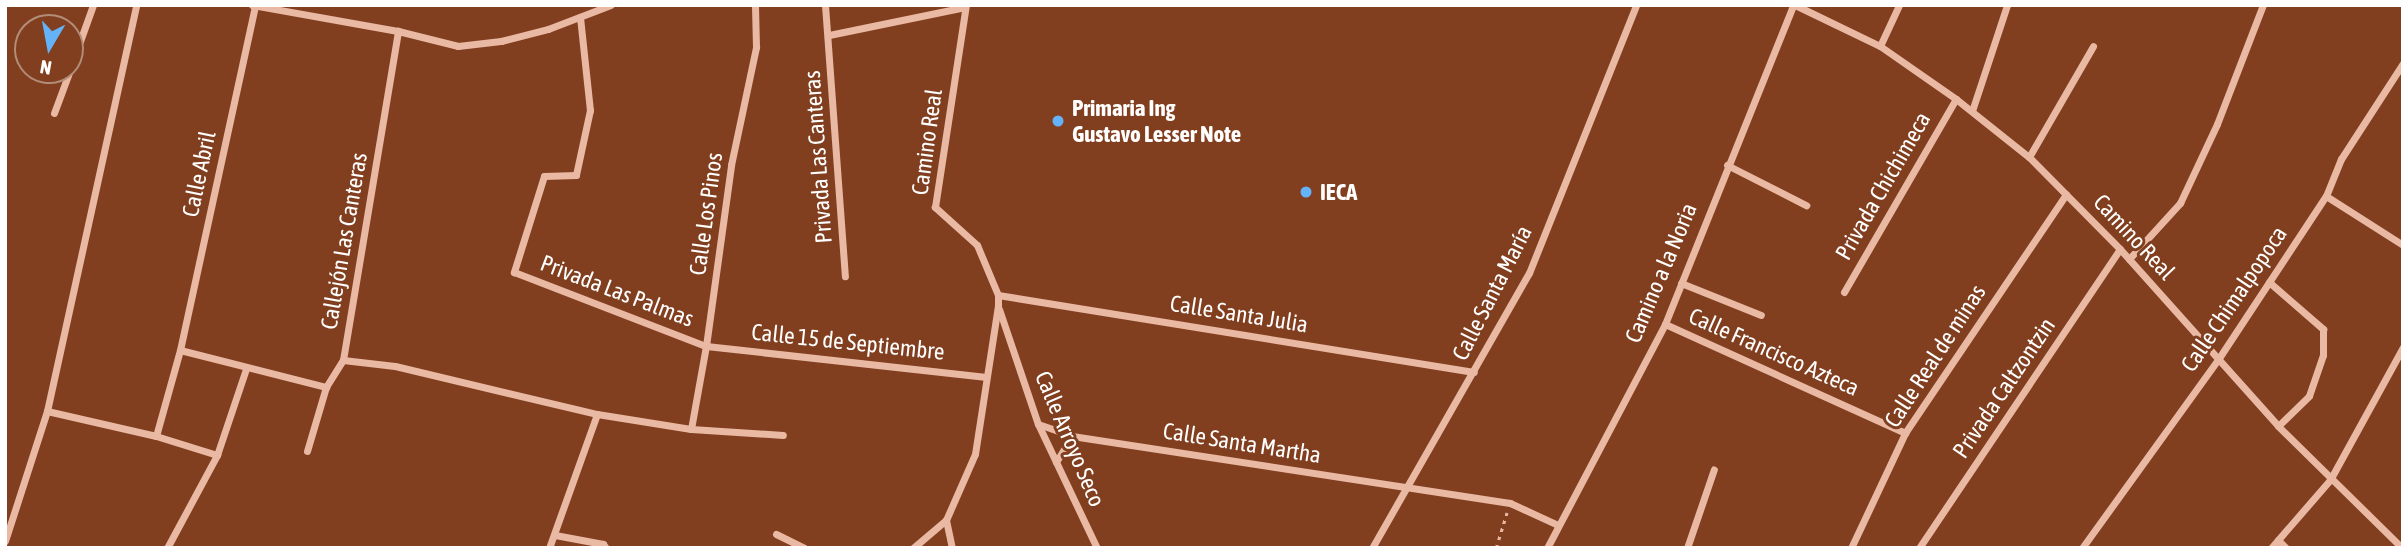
<!DOCTYPE html>
<html>
<head>
<meta charset="utf-8">
<style>
  body { margin:0 }
  #map { position:relative; width:2408px; height:553px; overflow:hidden; background:#813f1f; font-family:"Asap Condensed",sans-serif }
  div>[style] { position:absolute }
  .path>* { height:2.5px; margin-top:-1.25px; transform-origin:0; background:repeating-linear-gradient(90deg,#e9b9a4 0 3.5px,transparent 0 8.5px) }
  .street>* { height:7px; margin:-3.5px; padding:0 3.5px; transform-origin:3.5px; border-radius:3.5px; background:#e9b9a4 }
  .dots>* { width:19px; height:19px; translate:-50% -50%; box-sizing:border-box; border:4px solid #813f1f; border-radius:50% }
  span { translate:-50% -50%; white-space:nowrap; text-align:center; line-height:1.15; -webkit-text-stroke:6px #813f1f; paint-order:stroke }
  .poi-label { font-size:23px; color:#fff; font-weight:700 }
  .left { translate:0 -50%; text-align:left }
  .street-label { font-size:23px; color:#fff }
  .frame { position:absolute; inset:0; border:7px solid #fff; pointer-events:none }
  .north { position:absolute; left:14px; top:14px; width:70px; height:70px; box-sizing:border-box; background:#813f1f; border:2px solid #b38c79; border-radius:50%; rotate:190deg; font-size:19px; font-weight:700; line-height:28px; text-align:center; color:#fff }
  .north::after { content:''; display:block; margin:auto; width:24px; height:32px; background:#64b2f7; clip-path:polygon(50% 0,100% 100%,50% 72%,0 100%) }
</style>
</head>
<body>
<div id="map">
  <div class="path">
    <div style="left:1496px;top:548px;width:37px;rotate:-73deg"></div>
  </div>
  <div class="street">
    <div style="left:252px;top:5px;width:148px;rotate:10.1deg"></div>
    <div style="left:398px;top:31px;width:62px;rotate:14deg"></div>
    <div style="left:458px;top:46px;width:43px;rotate:-6.6deg"></div>
    <div style="left:501px;top:41px;width:49px;rotate:-14.3deg"></div>
    <div style="left:548px;top:29px;width:67px;rotate:-20.9deg"></div>
    <div style="left:825px;top:5px;width:272px;rotate:85.8deg"></div>
    <div style="left:1795px;top:5px;width:94px;rotate:25.8deg"></div>
    <div style="left:1880px;top:46px;width:93px;rotate:34.9deg"></div>
    <div style="left:1956px;top:99px;width:93px;rotate:38.5deg"></div>
    <div style="left:2029px;top:157px;width:129px;rotate:45.3deg"></div>
    <div style="left:2120px;top:249px;width:237px;rotate:48.2deg"></div>
    <div style="left:2278px;top:426px;width:174px;rotate:44.5deg"></div>
    <div style="left:580px;top:17px;width:94px;rotate:83.9deg"></div>
    <div style="left:590px;top:110px;width:66px;rotate:102.2deg"></div>
    <div style="left:576px;top:175px;width:32px;rotate:178deg"></div>
    <div style="left:544px;top:176px;width:101px;rotate:107.4deg"></div>
    <div style="left:514px;top:272px;width:206px;rotate:21.1deg"></div>
    <div style="left:706px;top:346px;width:282px;rotate:6.3deg"></div>
    <div style="left:829px;top:35px;width:139px;rotate:-11.6deg"></div>
    <div style="left:1880px;top:46px;width:45px;rotate:-65.1deg"></div>
    <div style="left:70px;top:69px;width:68px;rotate:-70.2deg"></div>
    <div style="left:1972px;top:111px;width:112px;rotate:-71.7deg"></div>
    <div style="left:54px;top:113px;width:46px;rotate:-69.6deg"></div>
    <div style="left:2029px;top:157px;width:128px;rotate:-60deg"></div>
    <div style="left:1727px;top:165px;width:89px;rotate:26.9deg"></div>
    <div style="left:2326px;top:196px;width:91px;rotate:32.5deg"></div>
    <div style="left:2129px;top:259px;width:76px;rotate:-47.7deg"></div>
    <div style="left:2180px;top:203px;width:87px;rotate:-64.9deg"></div>
    <div style="left:2217px;top:124px;width:128px;rotate:-68.9deg"></div>
    <div style="left:2269px;top:282px;width:72px;rotate:41deg"></div>
    <div style="left:2323px;top:329px;width:26px;rotate:90deg"></div>
    <div style="left:2323px;top:355px;width:43px;rotate:108.9deg"></div>
    <div style="left:2309px;top:396px;width:43px;rotate:135.9deg"></div>
    <div style="left:1681px;top:283px;width:86px;rotate:21.8deg"></div>
    <div style="left:1844px;top:292px;width:223px;rotate:-59.9deg"></div>
    <div style="left:998px;top:295px;width:482px;rotate:9.2deg"></div>
    <div style="left:999px;top:309px;width:121px;rotate:71.3deg"></div>
    <div style="left:1038px;top:424px;width:137px;rotate:64.6deg"></div>
    <div style="left:1665px;top:324px;width:264px;rotate:24.4deg"></div>
    <div style="left:180px;top:350px;width:151px;rotate:14.2deg"></div>
    <div style="left:343px;top:360px;width:52px;rotate:6.6deg"></div>
    <div style="left:395px;top:366px;width:208px;rotate:13.4deg"></div>
    <div style="left:597px;top:414px;width:95px;rotate:9.1deg"></div>
    <div style="left:691px;top:429px;width:92px;rotate:3.7deg"></div>
    <div style="left:47px;top:411px;width:112px;rotate:12.9deg"></div>
    <div style="left:156px;top:436px;width:64px;rotate:17.3deg"></div>
    <div style="left:1038px;top:424px;width:36px;rotate:19deg"></div>
    <div style="left:1072px;top:436px;width:443px;rotate:8.7deg"></div>
    <div style="left:1510px;top:503px;width:53px;rotate:24.6deg"></div>
    <div style="left:691px;top:429px;width:84px;rotate:-79.8deg"></div>
    <div style="left:706px;top:346px;width:183px;rotate:-82.1deg"></div>
    <div style="left:731px;top:165px;width:121px;rotate:-78deg"></div>
    <div style="left:756px;top:47px;width:42px;rotate:-91.4deg"></div>
    <div style="left:156px;top:436px;width:89px;rotate:-74.4deg"></div>
    <div style="left:180px;top:350px;width:352px;rotate:-77.7deg"></div>
    <div style="left:307px;top:451px;width:67px;rotate:-73.5deg"></div>
    <div style="left:326px;top:387px;width:32px;rotate:-58deg"></div>
    <div style="left:343px;top:360px;width:334px;rotate:-80.5deg"></div>
    <div style="left:1056px;top:462px;width:31px;rotate:-58deg"></div>
    <div style="left:946px;top:520px;width:29px;rotate:78deg"></div>
    <div style="left:776px;top:534px;width:32px;rotate:26deg"></div>
    <div style="left:555px;top:535px;width:49px;rotate:10.6deg"></div>
    <div style="left:603px;top:544px;width:5px;rotate:53deg"></div>
    <div style="left:2278px;top:540px;width:11px;rotate:45deg"></div>
    <div style="left:5px;top:541px;width:137px;rotate:-72.1deg"></div>
    <div style="left:47px;top:411px;width:416px;rotate:-77.6deg"></div>
    <div style="left:167px;top:548px;width:106px;rotate:-61.7deg"></div>
    <div style="left:217px;top:455px;width:91px;rotate:-71.4deg"></div>
    <div style="left:549px;top:548px;width:142px;rotate:-70.3deg"></div>
    <div style="left:913px;top:548px;width:43px;rotate:-40.3deg"></div>
    <div style="left:946px;top:520px;width:72px;rotate:-66.3deg"></div>
    <div style="left:975px;top:454px;width:151px;rotate:-81.2deg"></div>
    <div style="left:998px;top:305px;width:10px;rotate:-90deg"></div>
    <div style="left:998px;top:295px;width:54px;rotate:-112.8deg"></div>
    <div style="left:977px;top:245px;width:57px;rotate:-137.9deg"></div>
    <div style="left:935px;top:207px;width:204px;rotate:-81.3deg"></div>
    <div style="left:1372px;top:548px;width:317px;rotate:-60.3deg"></div>
    <div style="left:1529px;top:273px;width:289px;rotate:-68.2deg"></div>
    <div style="left:1547px;top:548px;width:253px;rotate:-62.2deg"></div>
    <div style="left:1665px;top:324px;width:344px;rotate:-68.1deg"></div>
    <div style="left:1687px;top:548px;width:83px;rotate:-71.1deg"></div>
    <div style="left:1851px;top:548px;width:127px;rotate:-64.8deg"></div>
    <div style="left:1905px;top:433px;width:288px;rotate:-56deg"></div>
    <div style="left:1919px;top:548px;width:360px;rotate:-56.1deg"></div>
    <div style="left:2082px;top:548px;width:234px;rotate:-54.2deg"></div>
    <div style="left:2219px;top:358px;width:194px;rotate:-56.6deg"></div>
    <div style="left:2326px;top:196px;width:40px;rotate:-68deg"></div>
    <div style="left:2341px;top:159px;width:114px;rotate:-57.1deg"></div>
    <div style="left:2271px;top:548px;width:90px;rotate:-49.1deg"></div>
    <div style="left:2330px;top:480px;width:152px;rotate:-61.2deg"></div>
  </div>
  <div class="dots">
    <div style="left:1058px;top:121px;background:#64b2f7"></div>
    <div style="left:1306px;top:192px;background:#64b2f7"></div>
  </div>
  <div class="poi-label">
    <span class="left" style="left:1072px;top:121px">Primaria Ing<br>Gustavo Lesser Note</span>
    <span class="left" style="left:1320px;top:192px">IECA</span>
  </div>
  <div class="street-label">
    <span style="left:927px;top:142px;rotate:-82deg">Camino Real</span>
    <span style="left:818px;top:157px;rotate:-94deg">Privada Las Canteras</span>
    <span style="left:199px;top:174px;rotate:-78deg">Calle Abril</span>
    <span style="left:1883px;top:186px;rotate:-60deg">Privada Chichimeca</span>
    <span style="left:706px;top:214px;rotate:-82deg">Calle Los Pinos</span>
    <span style="left:2134px;top:237px;rotate:47deg">Camino Real</span>
    <span style="left:344px;top:241px;rotate:-80deg">Callejón Las Canteras</span>
    <span style="left:1661px;top:273px;rotate:-67deg">Camino a la Noria</span>
    <span style="left:617px;top:291px;rotate:21deg">Privada Las Palmas</span>
    <span style="left:1492px;top:293px;rotate:-63deg">Calle Santa María</span>
    <span style="left:2234px;top:299px;rotate:-56deg">Calle Chimalpopoca</span>
    <span style="left:1239px;top:314px;rotate:9deg">Calle Santa Julia</span>
    <span style="left:848px;top:342px;rotate:6deg">Calle 15 de Septiembre</span>
    <span style="left:1774px;top:352px;rotate:24deg">Calle Francisco Azteca</span>
    <span style="left:1935px;top:356px;rotate:-57deg">Calle Real de minas</span>
    <span style="left:2004px;top:388px;rotate:-56deg">Privada Caltzontzin</span>
    <span style="left:1070px;top:439px;rotate:67deg">Calle Arroyo Seco</span>
    <span style="left:1242px;top:443px;rotate:9deg">Calle Santa Martha</span>
  </div>
  <div class="frame"></div>
  <div class="north">N</div>
</div>
</body>
</html>
